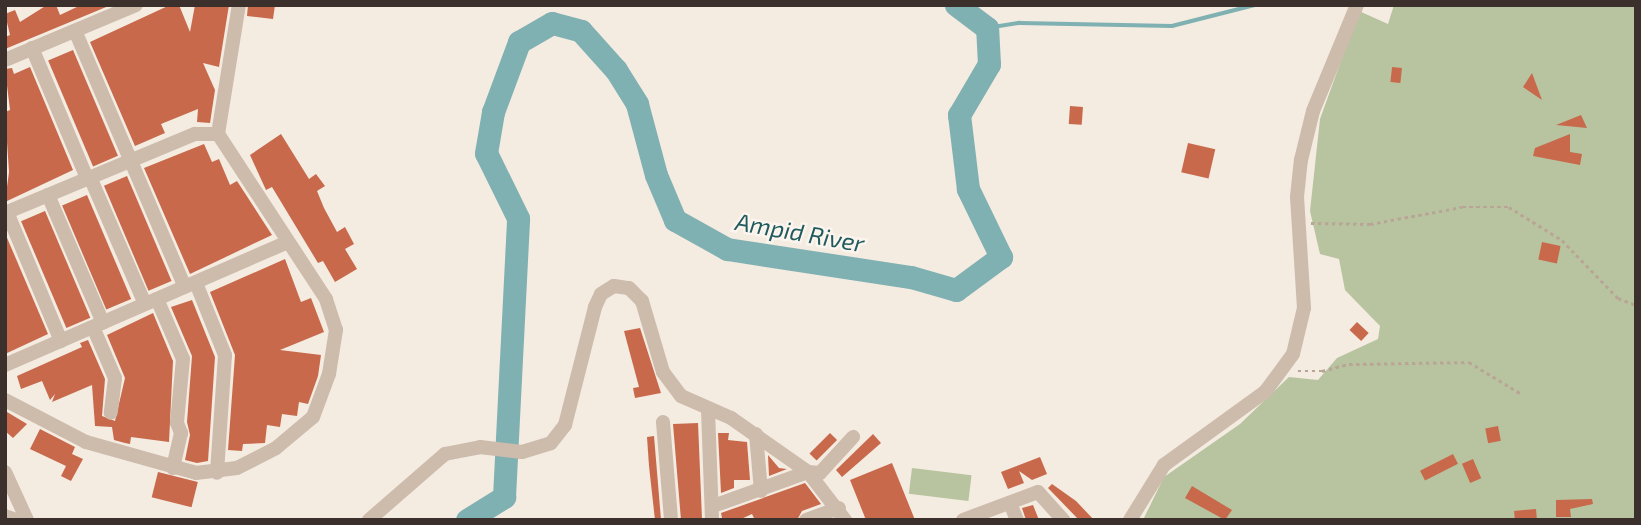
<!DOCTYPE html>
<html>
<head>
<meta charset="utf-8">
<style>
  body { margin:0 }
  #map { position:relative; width:1641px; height:525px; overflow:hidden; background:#f4ebe1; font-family:"Exo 2",sans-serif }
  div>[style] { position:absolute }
  .green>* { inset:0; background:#b8c4a0; transform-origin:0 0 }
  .stream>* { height:3.5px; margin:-1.75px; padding:0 1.75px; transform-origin:1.75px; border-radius:1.75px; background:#7fb0b2 }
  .river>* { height:23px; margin:-11.5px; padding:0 11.5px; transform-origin:11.5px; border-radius:11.5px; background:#7fb0b2 }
  .building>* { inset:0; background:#c8694b; transform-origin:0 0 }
  .path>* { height:2.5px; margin-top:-1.25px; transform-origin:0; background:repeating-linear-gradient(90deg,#b9a596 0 3.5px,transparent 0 7px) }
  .minor>* { height:14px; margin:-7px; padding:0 7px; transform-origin:7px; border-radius:7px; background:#cdbbac }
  span { translate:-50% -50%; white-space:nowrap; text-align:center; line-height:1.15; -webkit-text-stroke:5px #fbf5ee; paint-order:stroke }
  .water-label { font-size:24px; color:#1f5a5e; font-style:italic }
  .frame { position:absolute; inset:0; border:7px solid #3b302b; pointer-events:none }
</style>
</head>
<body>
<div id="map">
  <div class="green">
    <div style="clip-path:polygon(1394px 5px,1636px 5px,1636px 520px,1143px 520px,1164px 477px,1240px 424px,1289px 377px,1318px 380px,1337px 358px,1378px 339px,1380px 326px,1345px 290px,1339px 259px,1320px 254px,1310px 211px,1320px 119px,1359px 11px,1388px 24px)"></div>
    <div style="left:912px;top:468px;width:60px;height:26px;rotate:7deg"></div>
  </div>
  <div class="stream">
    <div style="left:987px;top:28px;width:33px;rotate:-9deg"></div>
    <div style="left:1020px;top:23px;width:152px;rotate:1.1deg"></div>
    <div style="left:1172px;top:26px;width:86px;rotate:-14.2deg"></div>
  </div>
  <div class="river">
    <div style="left:467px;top:520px;width:44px;rotate:-31.9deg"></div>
    <div style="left:504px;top:497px;width:279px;rotate:-87.1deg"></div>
    <div style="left:518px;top:218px;width:72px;rotate:-116.2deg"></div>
    <div style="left:486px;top:153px;width:42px;rotate:-80.3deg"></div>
    <div style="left:493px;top:112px;width:75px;rotate:-69.6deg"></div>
    <div style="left:519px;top:42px;width:38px;rotate:-30deg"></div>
    <div style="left:552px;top:23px;width:30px;rotate:15deg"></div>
    <div style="left:581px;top:31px;width:52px;rotate:48.1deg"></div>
    <div style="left:616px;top:70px;width:40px;rotate:58deg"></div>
    <div style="left:637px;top:104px;width:73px;rotate:75deg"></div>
    <div style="left:656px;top:175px;width:49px;rotate:67.1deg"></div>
    <div style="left:675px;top:220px;width:60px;rotate:29.1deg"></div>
    <div style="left:727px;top:249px;width:186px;rotate:8.7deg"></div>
    <div style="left:911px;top:277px;width:47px;rotate:16.1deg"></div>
    <div style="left:956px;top:290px;width:56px;rotate:-36.3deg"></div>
    <div style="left:1001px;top:257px;width:76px;rotate:-115.9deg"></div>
    <div style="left:968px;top:189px;width:75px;rotate:-96.9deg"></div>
    <div style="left:959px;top:115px;width:59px;rotate:-59.5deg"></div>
    <div style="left:989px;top:64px;width:36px;rotate:-93deg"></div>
    <div style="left:987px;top:28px;width:39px;rotate:-143deg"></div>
  </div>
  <div class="building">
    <div style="clip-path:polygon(47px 5px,56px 5px,60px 15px,81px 5px,111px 5px,5px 49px,5px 37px,10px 35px,5px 14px,15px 10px,20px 22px)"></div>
    <div style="clip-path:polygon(170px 5px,179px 5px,190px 32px,195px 5px,229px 5px,219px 67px,203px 63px,215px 90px,210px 123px,197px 122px,198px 109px,161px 124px,165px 133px,135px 146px,90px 42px)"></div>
    <div style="clip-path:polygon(248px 5px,275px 5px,273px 19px,247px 16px)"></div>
    <div style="left:73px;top:50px;width:115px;height:27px;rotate:67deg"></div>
    <div style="clip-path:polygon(30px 67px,73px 170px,5px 202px,9px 172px,5px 112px,10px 110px,5px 69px,12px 68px,14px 74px)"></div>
    <div style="left:1392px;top:67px;width:10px;height:15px;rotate:6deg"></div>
    <div style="clip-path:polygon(1532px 73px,1542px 100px,1523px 87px)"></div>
    <div style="left:1070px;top:106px;width:13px;height:18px;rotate:4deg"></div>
    <div style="clip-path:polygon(1581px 115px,1587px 128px,1556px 125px)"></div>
    <div style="clip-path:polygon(281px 134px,309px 179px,316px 174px,325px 186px,317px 191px,324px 208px,337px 232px,345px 227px,354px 244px,345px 249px,357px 269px,335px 282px,323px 261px,318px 263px,272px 187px,266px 190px,250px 155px)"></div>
    <div style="clip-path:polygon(1570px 134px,1570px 152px,1582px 154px,1580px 165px,1533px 156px,1535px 148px)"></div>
    <div style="left:1188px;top:143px;width:28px;height:30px;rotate:13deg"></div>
    <div style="clip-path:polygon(204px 144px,212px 162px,219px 159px,230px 185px,237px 181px,272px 235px,190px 274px,144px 168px)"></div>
    <div style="left:127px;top:176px;width:114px;height:25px;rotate:67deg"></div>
    <div style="left:87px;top:195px;width:113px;height:27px;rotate:67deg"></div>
    <div style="left:45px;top:211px;width:116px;height:26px;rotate:67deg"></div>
    <div style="clip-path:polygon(5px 233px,48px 334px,5px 354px)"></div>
    <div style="left:1542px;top:242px;width:19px;height:18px;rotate:12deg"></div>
    <div style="clip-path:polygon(285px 259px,301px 302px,311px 298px,324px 332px,280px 350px,321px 355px,318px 376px,308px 404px,299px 402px,297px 416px,282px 414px,280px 427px,267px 425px,265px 443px,243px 444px,242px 451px,228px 450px,235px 355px,210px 292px)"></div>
    <div style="clip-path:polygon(192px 300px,215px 357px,208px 461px,197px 463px,185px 460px,190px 435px,187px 422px,192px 356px,171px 307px)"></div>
    <div style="clip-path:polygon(153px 313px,173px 361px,169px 442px,131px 437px,130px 444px,125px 443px,114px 440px,112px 427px,95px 426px,92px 385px,52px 402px,55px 394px,50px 400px,42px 381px,21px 389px,17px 376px,82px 347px,80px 343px,88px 340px,105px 379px,102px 416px,115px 421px,125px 378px,107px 335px)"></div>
    <div style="left:1357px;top:322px;width:16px;height:11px;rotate:43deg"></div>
    <div style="clip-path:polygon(640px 328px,661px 393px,635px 398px,633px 388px,639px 387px,624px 331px)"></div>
    <div style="clip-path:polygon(7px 412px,27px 424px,13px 438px,5px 431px)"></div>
    <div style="clip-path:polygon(698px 423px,702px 519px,681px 520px,673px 424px)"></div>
    <div style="left:1498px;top:426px;width:15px;height:13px;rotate:79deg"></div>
    <div style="clip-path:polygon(40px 429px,75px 447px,72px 454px,83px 459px,71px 481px,61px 476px,66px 466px,30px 449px)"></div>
    <div style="clip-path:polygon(718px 433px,729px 433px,728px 440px,747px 442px,750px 480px,734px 480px,734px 488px,721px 493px)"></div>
    <div style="left:830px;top:433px;width:10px;height:29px;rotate:45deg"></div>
    <div style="clip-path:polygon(873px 434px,881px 443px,842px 477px,836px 470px)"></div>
    <div style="clip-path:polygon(654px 436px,661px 520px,655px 520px,649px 466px,647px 437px)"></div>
    <div style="left:1453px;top:454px;width:11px;height:37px;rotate:63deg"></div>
    <div style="clip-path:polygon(768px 455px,779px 468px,787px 469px,769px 476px)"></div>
    <div style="clip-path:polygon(1040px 457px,1047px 474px,1032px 480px,1019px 471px,1024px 483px,1008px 489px,1001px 472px)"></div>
    <div style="left:1473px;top:459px;width:21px;height:12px;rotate:67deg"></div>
    <div style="clip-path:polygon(892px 463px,915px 520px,866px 520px,850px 480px)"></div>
    <div style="left:158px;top:472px;width:41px;height:26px;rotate:14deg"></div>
    <div style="clip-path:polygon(805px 483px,821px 504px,802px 511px,797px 520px,755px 520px,752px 514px,739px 520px,722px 518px,721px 513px)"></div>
    <div style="clip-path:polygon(1052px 484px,1076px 501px,1094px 520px,1079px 520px,1048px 488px)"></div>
    <div style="clip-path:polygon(1192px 486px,1232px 510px,1225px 520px,1185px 498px)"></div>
    <div style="clip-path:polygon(1592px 499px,1593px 504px,1570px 509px,1571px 517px,1556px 517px,1556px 500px)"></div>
    <div style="clip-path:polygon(1033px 505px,1039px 520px,1026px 520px,1022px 508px)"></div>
    <div style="left:1536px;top:509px;width:11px;height:22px;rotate:85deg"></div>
  </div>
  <div class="path">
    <div style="left:1311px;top:223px;width:59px;rotate:1deg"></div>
    <div style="left:1370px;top:224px;width:94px;rotate:-10.5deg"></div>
    <div style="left:1462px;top:207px;width:47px"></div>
    <div style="left:1509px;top:207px;width:62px;rotate:31.9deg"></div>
    <div style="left:1562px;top:240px;width:81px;rotate:46deg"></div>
    <div style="left:1618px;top:298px;width:19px;rotate:21deg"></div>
    <div style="left:1298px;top:371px;width:24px"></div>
    <div style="left:1322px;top:371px;width:28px;rotate:-15deg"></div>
    <div style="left:1349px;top:364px;width:120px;rotate:-1deg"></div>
    <div style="left:1469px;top:362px;width:60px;rotate:31.3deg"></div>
  </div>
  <div class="minor">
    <div style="left:76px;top:33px;width:276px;rotate:66.8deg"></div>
    <div style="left:32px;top:48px;width:141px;rotate:67.1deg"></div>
    <div style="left:5px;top:60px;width:142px;rotate:-22.8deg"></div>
    <div style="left:90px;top:177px;width:138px;rotate:66.6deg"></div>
    <div style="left:48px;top:195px;width:139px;rotate:66.7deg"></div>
    <div style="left:7px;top:212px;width:140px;rotate:67.3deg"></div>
    <div style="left:5px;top:213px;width:206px;rotate:-22.6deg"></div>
    <div style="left:195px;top:134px;width:23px"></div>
    <div style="left:196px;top:283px;width:78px;rotate:68.1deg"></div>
    <div style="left:225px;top:355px;width:118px;rotate:93.9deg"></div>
    <div style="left:157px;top:299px;width:65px;rotate:66.6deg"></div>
    <div style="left:183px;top:359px;width:64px;rotate:95.4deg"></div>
    <div style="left:177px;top:423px;width:11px;rotate:68deg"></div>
    <div style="left:181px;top:433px;width:36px;rotate:103deg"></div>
    <div style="left:93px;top:327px;width:56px;rotate:66.7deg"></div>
    <div style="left:115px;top:378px;width:35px;rotate:97deg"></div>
    <div style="left:5px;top:365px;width:306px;rotate:-23.5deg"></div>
    <div style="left:5px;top:400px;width:91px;rotate:27.4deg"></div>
    <div style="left:86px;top:442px;width:114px;rotate:15.7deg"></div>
    <div style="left:196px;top:473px;width:41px;rotate:-7deg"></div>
    <div style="left:237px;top:468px;width:44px;rotate:-27.1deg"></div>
    <div style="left:276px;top:448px;width:48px;rotate:-40deg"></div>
    <div style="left:313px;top:417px;width:46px;rotate:-69.6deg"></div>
    <div style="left:329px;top:374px;width:45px;rotate:-81deg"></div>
    <div style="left:336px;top:330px;width:33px;rotate:-108deg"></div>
    <div style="left:326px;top:299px;width:197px;rotate:-123.2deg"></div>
    <div style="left:218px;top:134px;width:131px;rotate:-80.8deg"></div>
    <div style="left:708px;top:410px;width:110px;rotate:87.9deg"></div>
    <div style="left:663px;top:422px;width:98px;rotate:85.3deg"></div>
    <div style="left:756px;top:434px;width:57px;rotate:85deg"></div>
    <div style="left:5px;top:472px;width:53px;rotate:65.4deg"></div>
    <div style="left:1010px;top:503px;width:18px;rotate:68deg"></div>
    <div style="left:713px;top:506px;width:101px;rotate:-19.7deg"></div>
    <div style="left:808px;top:472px;width:12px;rotate:5deg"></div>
    <div style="left:820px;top:473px;width:49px;rotate:-47.5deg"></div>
    <div style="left:5px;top:516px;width:12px;rotate:20deg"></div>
    <div style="left:369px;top:520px;width:101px;rotate:-41deg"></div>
    <div style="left:445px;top:454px;width:36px;rotate:-11deg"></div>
    <div style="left:480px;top:447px;width:42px;rotate:6.8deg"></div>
    <div style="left:522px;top:452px;width:30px;rotate:-17deg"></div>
    <div style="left:551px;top:443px;width:23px;rotate:-52deg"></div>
    <div style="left:565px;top:425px;width:122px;rotate:-75.7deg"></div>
    <div style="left:595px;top:307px;width:14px;rotate:-65deg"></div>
    <div style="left:601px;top:294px;width:15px;rotate:-32deg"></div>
    <div style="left:614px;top:286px;width:15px;rotate:8deg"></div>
    <div style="left:629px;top:288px;width:18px;rotate:45deg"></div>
    <div style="left:642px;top:301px;width:74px;rotate:73.5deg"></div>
    <div style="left:663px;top:372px;width:30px;rotate:53deg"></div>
    <div style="left:681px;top:396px;width:55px;rotate:23.7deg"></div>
    <div style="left:731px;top:418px;width:94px;rotate:35deg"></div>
    <div style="left:808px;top:472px;width:61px;rotate:52.4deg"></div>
    <div style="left:806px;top:520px;width:35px;rotate:-20deg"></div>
    <div style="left:963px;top:520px;width:80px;rotate:-20.5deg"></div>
    <div style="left:1038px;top:492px;width:38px;rotate:48deg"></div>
    <div style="left:1130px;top:520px;width:65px;rotate:-58.3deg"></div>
    <div style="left:1164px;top:465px;width:125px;rotate:-35.9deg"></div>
    <div style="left:1265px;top:392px;width:47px;rotate:-53.6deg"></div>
    <div style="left:1293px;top:354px;width:47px;rotate:-76.6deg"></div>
    <div style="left:1304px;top:308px;width:111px;rotate:-93.6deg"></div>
    <div style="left:1297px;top:197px;width:37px;rotate:-84deg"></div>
    <div style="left:1301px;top:160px;width:50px;rotate:-76.2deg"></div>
    <div style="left:1313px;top:111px;width:115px;rotate:-67.5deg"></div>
  </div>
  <div class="water-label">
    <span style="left:800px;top:232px;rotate:10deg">Ampid River</span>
  </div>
  <div class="frame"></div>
</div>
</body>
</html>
